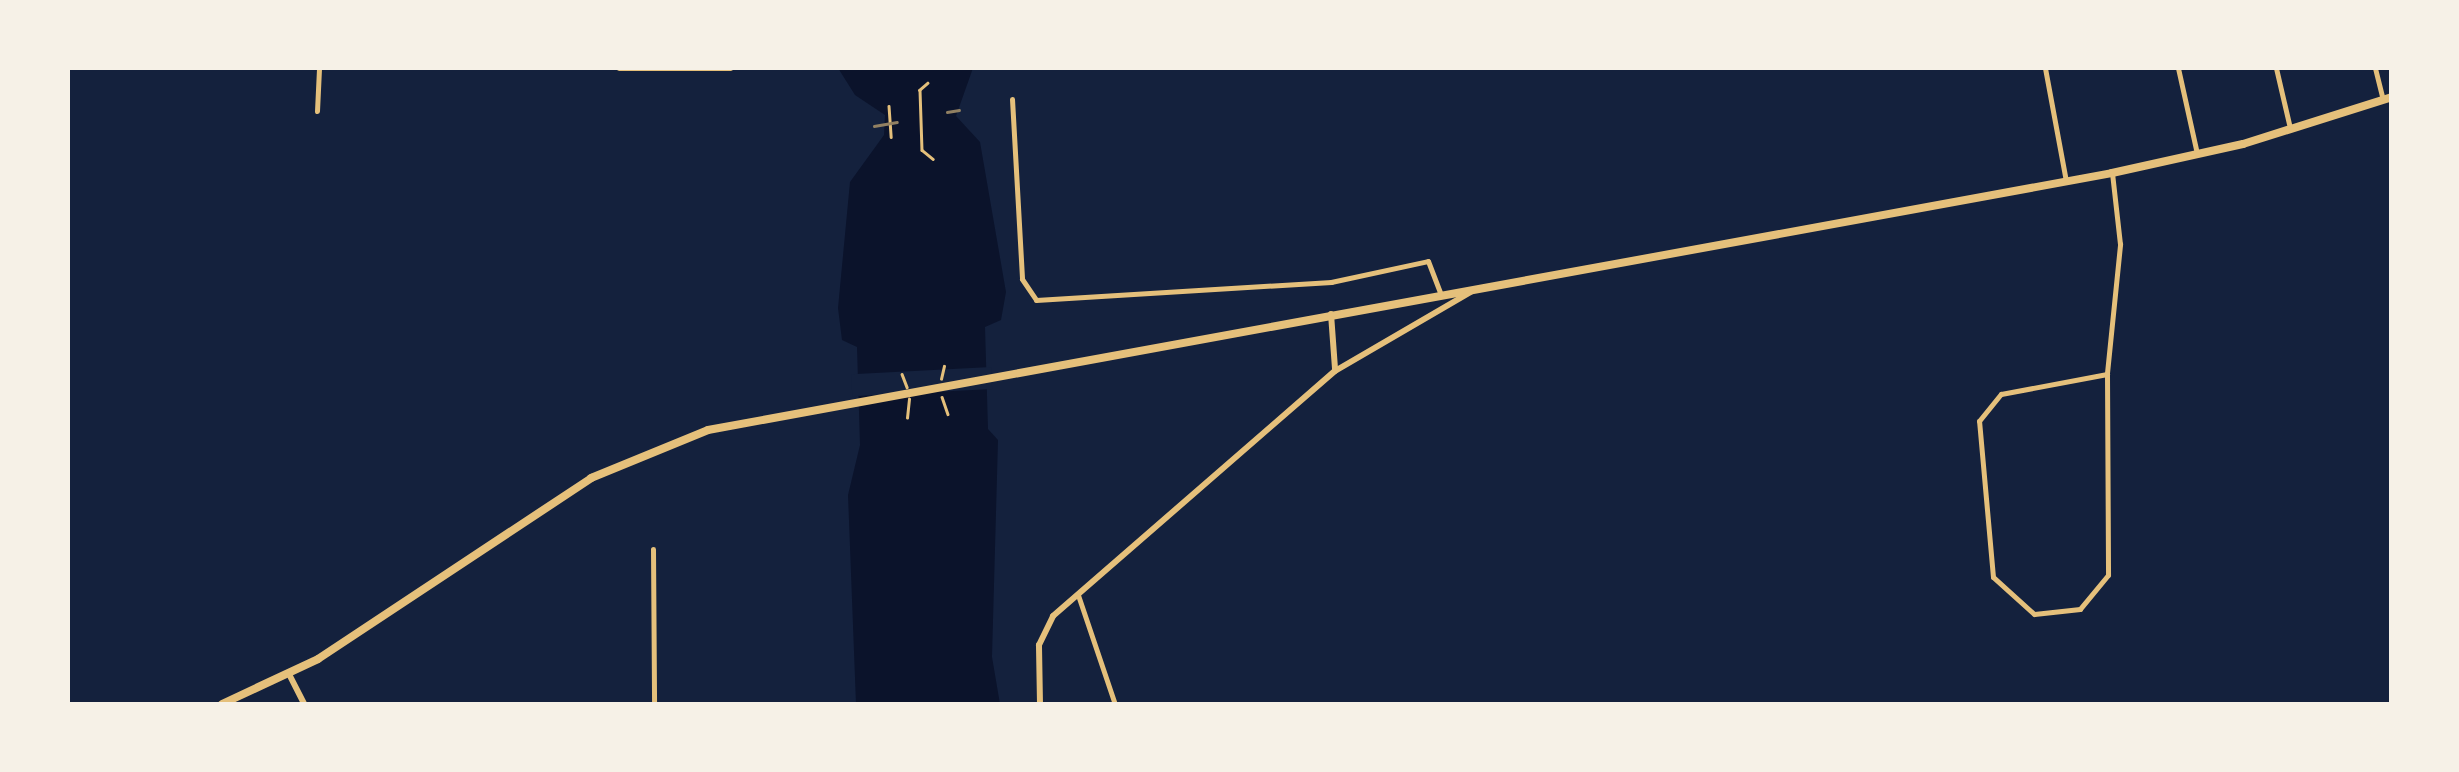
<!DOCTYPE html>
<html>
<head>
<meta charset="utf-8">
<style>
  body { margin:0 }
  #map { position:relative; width:2459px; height:772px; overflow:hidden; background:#14213d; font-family:"Playfair Display",serif }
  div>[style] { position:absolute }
  .water>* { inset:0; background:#0b132b }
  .pier>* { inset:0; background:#14213d; transform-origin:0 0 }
  .path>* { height:2.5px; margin:-1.25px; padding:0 1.25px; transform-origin:1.25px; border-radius:1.25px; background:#e5c07b }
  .minor>* { height:5px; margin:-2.5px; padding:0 2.5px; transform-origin:2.5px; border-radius:2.5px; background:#e5c07b }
  .tertiary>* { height:6px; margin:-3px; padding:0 3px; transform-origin:3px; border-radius:3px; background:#e5c07b }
  .secondary>* { height:8px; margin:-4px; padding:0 4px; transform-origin:4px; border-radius:4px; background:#e5c07b }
  .rail>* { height:2.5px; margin:-1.25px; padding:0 1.25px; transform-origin:1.25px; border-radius:1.25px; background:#918062 }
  span { translate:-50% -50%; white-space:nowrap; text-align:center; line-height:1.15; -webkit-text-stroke:8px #f6f1e7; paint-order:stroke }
  .frame { position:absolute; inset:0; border:70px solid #f6f1e7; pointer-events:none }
</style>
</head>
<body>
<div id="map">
  <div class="water">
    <div style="clip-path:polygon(838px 68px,973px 68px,956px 116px,980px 142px,1006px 292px,1001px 320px,985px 327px,988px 429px,998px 440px,992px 657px,1000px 704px,856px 704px,848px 495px,860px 445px,857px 347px,842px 340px,838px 308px,850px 182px,884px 135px,885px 115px,855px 95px)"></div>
  </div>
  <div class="pier">
    <div style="left:991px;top:367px;width:22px;height:140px;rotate:87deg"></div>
  </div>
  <div class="path">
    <div style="left:928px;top:83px;width:11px;rotate:139deg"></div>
    <div style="left:920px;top:90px;width:60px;rotate:88.1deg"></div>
    <div style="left:922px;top:150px;width:14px;rotate:39deg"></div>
    <div style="left:889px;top:106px;width:31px;rotate:86deg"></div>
    <div style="left:902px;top:374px;width:14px;rotate:69deg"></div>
    <div style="left:941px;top:379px;width:13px;rotate:-77deg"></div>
    <div style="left:942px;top:397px;width:18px;rotate:71deg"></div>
    <div style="left:907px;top:418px;width:19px;rotate:-84deg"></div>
  </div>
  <div class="minor">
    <div style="left:619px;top:68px;width:111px"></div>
    <div style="left:2045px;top:68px;width:115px;rotate:79.5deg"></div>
    <div style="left:2178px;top:68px;width:88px;rotate:77.5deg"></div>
    <div style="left:2276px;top:68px;width:62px;rotate:76.9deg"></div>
    <div style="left:2375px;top:68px;width:32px;rotate:76deg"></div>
    <div style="left:1012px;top:99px;width:180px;rotate:86.8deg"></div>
    <div style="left:1022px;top:279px;width:25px;rotate:56deg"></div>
    <div style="left:1036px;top:300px;width:296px;rotate:-3.5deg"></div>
    <div style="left:1331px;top:282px;width:99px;rotate:-12.2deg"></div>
    <div style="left:1428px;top:261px;width:34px;rotate:69deg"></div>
    <div style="left:317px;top:111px;width:43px;rotate:-87.3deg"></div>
    <div style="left:2107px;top:373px;width:130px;rotate:-84.2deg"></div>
    <div style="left:2120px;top:244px;width:71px;rotate:-96.4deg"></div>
    <div style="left:2107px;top:374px;width:201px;rotate:89.7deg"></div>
    <div style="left:2108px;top:575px;width:44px;rotate:129.5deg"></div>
    <div style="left:2080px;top:609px;width:46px;rotate:173.8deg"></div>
    <div style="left:2034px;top:614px;width:55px;rotate:-137.9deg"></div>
    <div style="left:1993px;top:577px;width:157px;rotate:-95.1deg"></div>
    <div style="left:1979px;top:421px;width:35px;rotate:-51deg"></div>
    <div style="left:2001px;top:394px;width:108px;rotate:-10.7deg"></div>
    <div style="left:653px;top:549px;width:155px;rotate:89.6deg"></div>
    <div style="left:1078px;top:595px;width:115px;rotate:71.3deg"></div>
  </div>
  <div class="tertiary">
    <div style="left:1331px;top:314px;width:55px;rotate:85.8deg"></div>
    <div style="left:290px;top:676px;width:31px;rotate:63deg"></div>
    <div style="left:1040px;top:704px;width:59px;rotate:-91deg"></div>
    <div style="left:1039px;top:645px;width:32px;rotate:-64deg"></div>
    <div style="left:1053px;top:616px;width:374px;rotate:-41deg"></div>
    <div style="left:1335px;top:371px;width:157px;rotate:-30.2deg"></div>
  </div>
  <div class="secondary">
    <div style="left:222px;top:704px;width:106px;rotate:-25.1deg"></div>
    <div style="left:318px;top:659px;width:328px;rotate:-33.5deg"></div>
    <div style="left:591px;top:478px;width:126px;rotate:-22.3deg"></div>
    <div style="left:708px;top:430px;width:1427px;rotate:-10.37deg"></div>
    <div style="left:2112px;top:173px;width:134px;rotate:-12.5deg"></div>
    <div style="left:2243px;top:144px;width:156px;rotate:-17.5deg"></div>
  </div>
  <div class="rail">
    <div style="left:947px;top:112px;width:12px;rotate:-9deg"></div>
    <div style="left:874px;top:126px;width:23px;rotate:-10deg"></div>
  </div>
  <div class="frame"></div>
</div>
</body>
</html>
